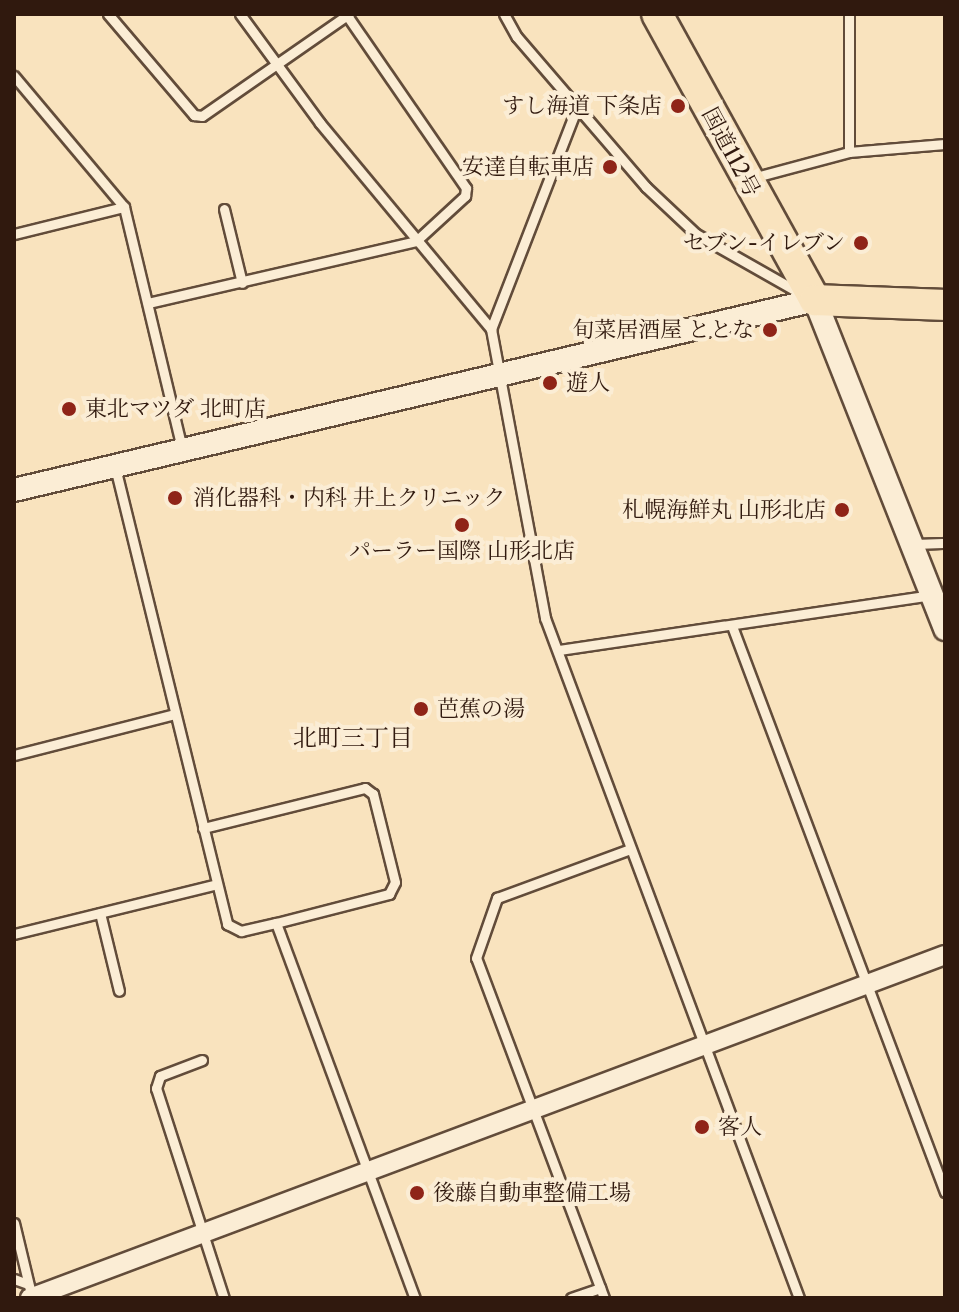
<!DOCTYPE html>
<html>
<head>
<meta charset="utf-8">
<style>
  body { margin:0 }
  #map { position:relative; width:959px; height:1312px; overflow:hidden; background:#f9e3be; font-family:"Libre Caslon Text","Noto Serif JP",serif }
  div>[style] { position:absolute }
  .roads { filter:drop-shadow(2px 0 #624c3a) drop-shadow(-2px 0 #624c3a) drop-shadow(0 2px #624c3a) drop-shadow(0 -2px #624c3a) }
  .service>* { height:9px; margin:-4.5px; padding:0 4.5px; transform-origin:4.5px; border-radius:4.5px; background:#fbedd5 }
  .minor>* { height:18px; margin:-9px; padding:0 9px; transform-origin:9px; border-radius:9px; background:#fbedd5 }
  .tertiary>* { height:22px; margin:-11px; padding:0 11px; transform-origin:11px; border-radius:11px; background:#fbedd5 }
  .trunk>* { height:30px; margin:-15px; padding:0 15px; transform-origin:15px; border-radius:15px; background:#f9e3be }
  .dots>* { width:22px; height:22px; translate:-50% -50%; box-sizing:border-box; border:4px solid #fbedd5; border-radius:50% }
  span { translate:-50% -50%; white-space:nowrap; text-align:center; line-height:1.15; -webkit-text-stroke:8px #fbedd5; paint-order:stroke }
  .poi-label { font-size:22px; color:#30190e }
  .right { translate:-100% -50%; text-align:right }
  .left { translate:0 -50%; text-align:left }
  .street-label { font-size:22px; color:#30190e }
  .neighbourhood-label { font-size:24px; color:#30190e }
  .frame { position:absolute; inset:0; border:16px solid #30190e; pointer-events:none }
</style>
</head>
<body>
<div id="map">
  <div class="roads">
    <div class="service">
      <div style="left:108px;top:14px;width:133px;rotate:49.6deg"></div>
      <div style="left:194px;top:115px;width:8px;rotate:7deg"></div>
      <div style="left:202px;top:116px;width:179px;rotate:-34.8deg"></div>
      <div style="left:240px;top:14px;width:135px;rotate:53.7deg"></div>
      <div style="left:320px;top:123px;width:268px;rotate:50.3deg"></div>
      <div style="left:491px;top:329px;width:294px;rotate:79.4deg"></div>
      <div style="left:545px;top:618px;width:726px;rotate:69.52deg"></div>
      <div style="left:504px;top:14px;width:26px;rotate:61deg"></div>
      <div style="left:517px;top:37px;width:198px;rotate:49.3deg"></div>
      <div style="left:646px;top:187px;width:69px;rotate:43.2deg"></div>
      <div style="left:696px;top:234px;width:120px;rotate:29.6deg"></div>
      <div style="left:14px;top:76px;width:171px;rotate:50deg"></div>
      <div style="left:124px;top:207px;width:248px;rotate:76.5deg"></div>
      <div style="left:849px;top:152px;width:138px;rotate:-90deg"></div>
      <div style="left:752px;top:178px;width:100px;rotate:-15deg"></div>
      <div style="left:849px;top:152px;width:96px;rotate:-4.8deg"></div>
      <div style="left:224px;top:209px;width:76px;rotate:76.3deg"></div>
      <div style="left:14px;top:234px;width:113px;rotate:-13.8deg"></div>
      <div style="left:148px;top:303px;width:275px;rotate:-13deg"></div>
      <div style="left:416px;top:241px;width:67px;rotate:-42.6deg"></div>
      <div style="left:465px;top:196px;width:8px;rotate:-83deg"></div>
      <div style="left:466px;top:188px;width:211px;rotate:-124.6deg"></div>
      <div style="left:491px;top:329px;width:240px;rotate:-68.8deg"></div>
      <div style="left:115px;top:467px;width:471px;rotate:76.2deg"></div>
      <div style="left:227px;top:924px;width:16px;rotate:27deg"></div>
      <div style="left:241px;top:931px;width:36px;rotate:-13deg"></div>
      <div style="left:276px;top:923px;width:117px;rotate:-14.4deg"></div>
      <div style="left:389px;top:894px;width:13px;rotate:-63deg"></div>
      <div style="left:395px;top:882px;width:91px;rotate:-104deg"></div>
      <div style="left:373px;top:794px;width:10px;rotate:-143deg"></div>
      <div style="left:365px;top:788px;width:167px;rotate:166.1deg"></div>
      <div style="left:912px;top:544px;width:33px;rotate:-2deg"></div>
      <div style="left:732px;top:626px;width:605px;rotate:69.38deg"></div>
      <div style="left:559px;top:650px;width:377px;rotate:-8.4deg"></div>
      <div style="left:14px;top:755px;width:166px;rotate:-14.3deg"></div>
      <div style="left:100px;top:913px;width:80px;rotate:76.3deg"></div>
      <div style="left:276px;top:923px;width:400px;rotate:69.7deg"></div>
      <div style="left:14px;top:934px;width:209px;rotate:-13.8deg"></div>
      <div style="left:202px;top:1060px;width:45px;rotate:159.1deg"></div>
      <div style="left:160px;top:1076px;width:13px;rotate:108deg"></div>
      <div style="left:156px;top:1088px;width:221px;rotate:72.1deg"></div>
      <div style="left:14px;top:1223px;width:77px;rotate:76.5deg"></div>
      <div style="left:14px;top:1279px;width:15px;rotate:20deg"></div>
      <div style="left:571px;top:1298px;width:31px;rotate:-19deg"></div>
      <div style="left:604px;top:1298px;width:363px;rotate:-110.6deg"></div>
      <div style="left:476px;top:958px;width:64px;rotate:-70.7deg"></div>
      <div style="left:497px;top:898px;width:142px;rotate:-20.2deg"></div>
    </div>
    <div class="minor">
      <div style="left:30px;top:1298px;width:977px;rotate:-20.55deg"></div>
    </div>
    <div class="tertiary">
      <div style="left:14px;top:490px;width:823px;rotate:-13.34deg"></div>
      <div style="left:815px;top:300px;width:354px;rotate:68.4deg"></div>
    </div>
    <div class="trunk">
      <div style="left:657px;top:14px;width:327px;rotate:61.1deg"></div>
      <div style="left:815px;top:300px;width:130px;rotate:2.2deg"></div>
    </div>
  </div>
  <div class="dots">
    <div style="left:678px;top:106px;background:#8f2418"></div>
    <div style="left:610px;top:167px;background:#8f2418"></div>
    <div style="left:861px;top:243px;background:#8f2418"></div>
    <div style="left:770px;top:330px;background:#8f2418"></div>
    <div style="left:550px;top:383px;background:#8f2418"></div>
    <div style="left:69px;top:409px;background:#8f2418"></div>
    <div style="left:175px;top:498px;background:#8f2418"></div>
    <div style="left:842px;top:510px;background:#8f2418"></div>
    <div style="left:462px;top:525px;background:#8f2418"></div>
    <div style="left:421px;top:709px;background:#8f2418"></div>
    <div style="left:702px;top:1127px;background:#8f2418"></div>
    <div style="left:417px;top:1193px;background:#8f2418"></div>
  </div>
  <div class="poi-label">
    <span class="right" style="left:662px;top:106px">すし海道 下条店</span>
    <span class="right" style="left:594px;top:167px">安達自転車店</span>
    <span class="right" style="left:845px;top:243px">セブン-イレブン</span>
    <span class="right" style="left:754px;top:330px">旬菜居酒屋 ととな</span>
    <span class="left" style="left:566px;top:383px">遊人</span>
    <span class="left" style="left:85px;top:409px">東北マツダ 北町店</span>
    <span class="left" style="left:193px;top:498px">消化器科・内科 井上クリニック</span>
    <span class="right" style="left:826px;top:510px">札幌海鮮丸 山形北店</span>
    <span style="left:462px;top:551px">パーラー国際 山形北店</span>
    <span class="left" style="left:437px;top:709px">芭蕉の湯</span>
    <span class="left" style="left:718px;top:1127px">客人</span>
    <span class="left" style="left:433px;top:1193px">後藤自動車整備工場</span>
  </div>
  <div class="street-label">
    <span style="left:731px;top:152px;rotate:62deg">国道112号</span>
  </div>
  <div class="neighbourhood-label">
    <span style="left:353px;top:738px">北町三丁目</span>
  </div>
  <div class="frame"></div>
</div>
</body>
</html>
